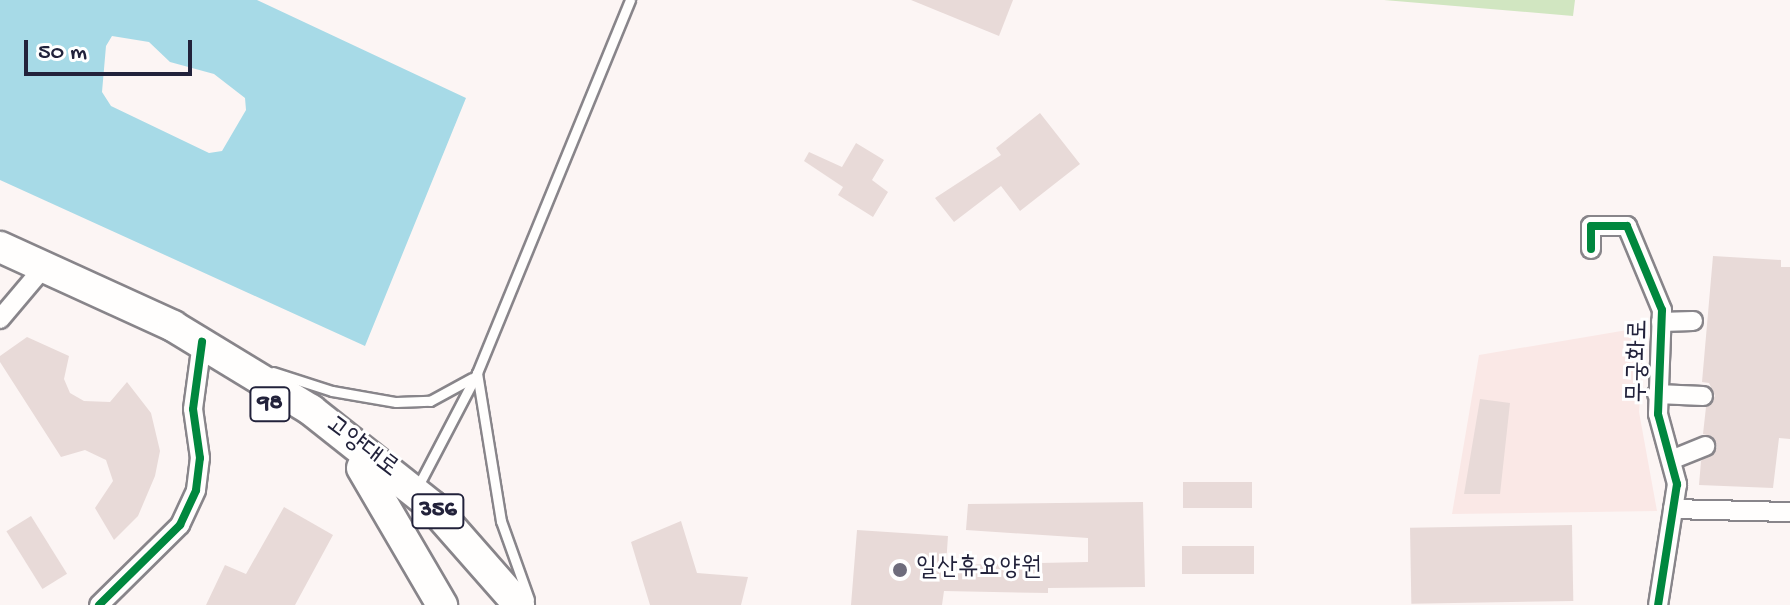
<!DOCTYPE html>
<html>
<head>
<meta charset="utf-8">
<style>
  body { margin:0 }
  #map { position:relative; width:1790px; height:605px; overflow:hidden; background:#fcf5f4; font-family:"Gochi Hand","Poor Story",sans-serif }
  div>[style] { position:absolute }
  .built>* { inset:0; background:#fae8e6 }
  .green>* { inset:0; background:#d1e6c1 }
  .water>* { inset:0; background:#a7dae7 }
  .building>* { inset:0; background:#e8dad8; transform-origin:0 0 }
  .roads { filter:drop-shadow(2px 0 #88858a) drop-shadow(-2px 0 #88858a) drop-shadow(0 2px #88858a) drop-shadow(0 -2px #88858a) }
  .lane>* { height:9px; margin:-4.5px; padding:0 4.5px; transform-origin:4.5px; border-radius:4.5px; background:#fffefd }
  .street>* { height:18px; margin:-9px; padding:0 9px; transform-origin:9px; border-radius:9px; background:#fffefd }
  .primary>* { height:30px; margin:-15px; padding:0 15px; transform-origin:15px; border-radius:15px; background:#fffefd }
  .cycleway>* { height:8px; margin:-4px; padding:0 4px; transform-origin:4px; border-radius:4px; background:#00873e }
  .dots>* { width:22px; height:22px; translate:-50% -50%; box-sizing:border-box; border:4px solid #fff; border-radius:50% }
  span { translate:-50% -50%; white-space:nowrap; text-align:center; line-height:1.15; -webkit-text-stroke:6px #fff; paint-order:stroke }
  .shield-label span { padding:2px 6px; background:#fff; border:2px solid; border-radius:6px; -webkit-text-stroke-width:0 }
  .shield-label { font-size:24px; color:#22223b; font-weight:700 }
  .street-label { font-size:26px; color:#22223b }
  .poi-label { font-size:26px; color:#22223b }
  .left { translate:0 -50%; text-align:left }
  .scale { position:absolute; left:24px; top:40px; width:168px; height:36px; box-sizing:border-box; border:4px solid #22223b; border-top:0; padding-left:10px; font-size:24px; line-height:28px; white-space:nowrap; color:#22223b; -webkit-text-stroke:6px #fff; paint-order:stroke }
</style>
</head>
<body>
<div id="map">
  <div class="built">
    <div style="clip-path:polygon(1645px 327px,1639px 412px,1657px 511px,1452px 514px,1479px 355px)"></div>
  </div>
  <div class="green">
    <div style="clip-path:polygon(1384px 0,1575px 0,1573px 16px)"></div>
  </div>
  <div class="water">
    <div style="clip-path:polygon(evenodd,0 0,257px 0,466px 98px,365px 346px,0 180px,0 0,112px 36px,149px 42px,170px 62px,214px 74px,245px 98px,246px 110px,222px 151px,209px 153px,111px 106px,102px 92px,106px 46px,112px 36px)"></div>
  </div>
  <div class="building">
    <div style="clip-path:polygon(911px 0,1013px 0,999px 36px)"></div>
    <div style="clip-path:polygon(1040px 113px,1080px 164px,1020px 211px,1001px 186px,954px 222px,935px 198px,1001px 155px,996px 148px)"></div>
    <div style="clip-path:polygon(856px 143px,884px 160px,872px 180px,888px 192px,873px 217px,838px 195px,843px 187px,804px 161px,809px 152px,842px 167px)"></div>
    <div style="clip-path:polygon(1713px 256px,1781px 260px,1781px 267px,1790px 267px,1790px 439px,1779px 438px,1773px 488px,1699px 485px,1701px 461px,1717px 447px,1713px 437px,1703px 434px,1706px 407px,1715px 396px,1709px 383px,1702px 382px)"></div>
    <div style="clip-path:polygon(27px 337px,69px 356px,64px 379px,70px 393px,84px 401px,110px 402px,127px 382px,151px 413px,160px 451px,155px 476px,138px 516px,114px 540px,95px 508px,113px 481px,106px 460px,85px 450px,61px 457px,0 362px,0 356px)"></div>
    <div style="clip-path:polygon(1480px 399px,1510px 403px,1500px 494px,1464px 494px)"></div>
    <div style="left:1183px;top:482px;width:69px;height:26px"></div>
    <div style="clip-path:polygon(1143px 502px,1145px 587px,1048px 588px,1048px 593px,944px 591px,942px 605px,851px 605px,857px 530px,948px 536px,946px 565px,1088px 562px,1088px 538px,966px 530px,968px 504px)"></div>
    <div style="clip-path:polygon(284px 507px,333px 535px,295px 605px,206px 605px,225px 565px,246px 574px)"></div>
    <div style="left:31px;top:516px;width:68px;height:29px;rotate:58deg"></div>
    <div style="clip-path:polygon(681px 521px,697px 573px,748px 577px,741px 605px,650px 605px,631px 542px)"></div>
    <div style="left:1572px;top:525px;width:76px;height:162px;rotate:89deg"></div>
    <div style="left:1182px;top:546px;width:72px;height:28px"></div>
  </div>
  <div class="roads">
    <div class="lane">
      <div style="left:273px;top:372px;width:62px;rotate:17.9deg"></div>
      <div style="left:332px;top:391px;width:65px;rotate:9.8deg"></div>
      <div style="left:396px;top:402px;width:34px;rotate:-2deg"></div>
      <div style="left:430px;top:401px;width:48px;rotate:-28.7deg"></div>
      <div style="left:477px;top:373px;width:150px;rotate:80.8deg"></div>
      <div style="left:501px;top:521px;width:83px;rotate:70.3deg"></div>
      <div style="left:417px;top:488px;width:130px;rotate:-62.4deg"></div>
      <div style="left:477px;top:373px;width:403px;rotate:-67.7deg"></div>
    </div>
    <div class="street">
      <div style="left:1591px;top:249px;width:23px;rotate:-90deg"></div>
      <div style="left:1591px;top:226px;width:36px"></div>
      <div style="left:1627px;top:226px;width:91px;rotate:67.4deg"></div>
      <div style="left:1662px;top:310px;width:104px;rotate:92.2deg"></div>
      <div style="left:1658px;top:414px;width:73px;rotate:74.8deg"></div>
      <div style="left:1677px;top:484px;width:122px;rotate:98.9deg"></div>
      <div style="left:0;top:319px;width:68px;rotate:-49.8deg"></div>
      <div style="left:1661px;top:322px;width:32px;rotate:-2deg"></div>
      <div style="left:1657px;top:394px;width:46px;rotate:2.5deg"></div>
      <div style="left:1671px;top:460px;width:37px;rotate:-22deg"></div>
      <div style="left:1673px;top:509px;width:117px;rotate:1.5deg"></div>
      <div style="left:99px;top:605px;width:114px;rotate:-44.6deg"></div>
      <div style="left:180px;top:525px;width:38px;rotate:-65deg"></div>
      <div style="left:196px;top:490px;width:32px;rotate:-83deg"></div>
      <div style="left:200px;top:458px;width:49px;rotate:-98.1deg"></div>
      <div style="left:193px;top:409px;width:68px;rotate:-82.3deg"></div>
    </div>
    <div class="primary">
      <div style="left:0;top:247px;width:190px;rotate:24.5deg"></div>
      <div style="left:173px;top:326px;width:162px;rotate:31.3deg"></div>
      <div style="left:311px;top:410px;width:154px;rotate:38.4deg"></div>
      <div style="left:432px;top:506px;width:132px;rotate:48.7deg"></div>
      <div style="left:362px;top:468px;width:159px;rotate:59.7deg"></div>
    </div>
  </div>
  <div class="cycleway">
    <div style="left:1591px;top:249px;width:23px;rotate:-90deg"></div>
    <div style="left:1591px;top:226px;width:36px"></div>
    <div style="left:1627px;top:226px;width:91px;rotate:67.4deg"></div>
    <div style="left:1662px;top:310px;width:104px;rotate:92.2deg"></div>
    <div style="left:1658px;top:414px;width:73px;rotate:74.8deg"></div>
    <div style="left:1677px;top:484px;width:122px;rotate:98.9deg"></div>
    <div style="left:99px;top:605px;width:114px;rotate:-44.6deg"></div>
    <div style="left:180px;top:525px;width:38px;rotate:-65deg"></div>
    <div style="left:196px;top:490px;width:32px;rotate:-83deg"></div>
    <div style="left:200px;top:458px;width:49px;rotate:-98.1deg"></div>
    <div style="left:193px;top:409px;width:68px;rotate:-82.3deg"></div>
  </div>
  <div class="dots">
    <div style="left:900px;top:570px;background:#6e6c7c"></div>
  </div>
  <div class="shield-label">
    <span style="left:270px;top:404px">98</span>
    <span style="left:438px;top:511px">356</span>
  </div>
  <div class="street-label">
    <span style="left:1640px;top:361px;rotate:-89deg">무궁화로</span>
    <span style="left:361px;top:448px;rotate:37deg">고양대로</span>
  </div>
  <div class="poi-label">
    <span class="left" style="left:916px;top:570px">일산휴요양원</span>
  </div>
  <div class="scale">50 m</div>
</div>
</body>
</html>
